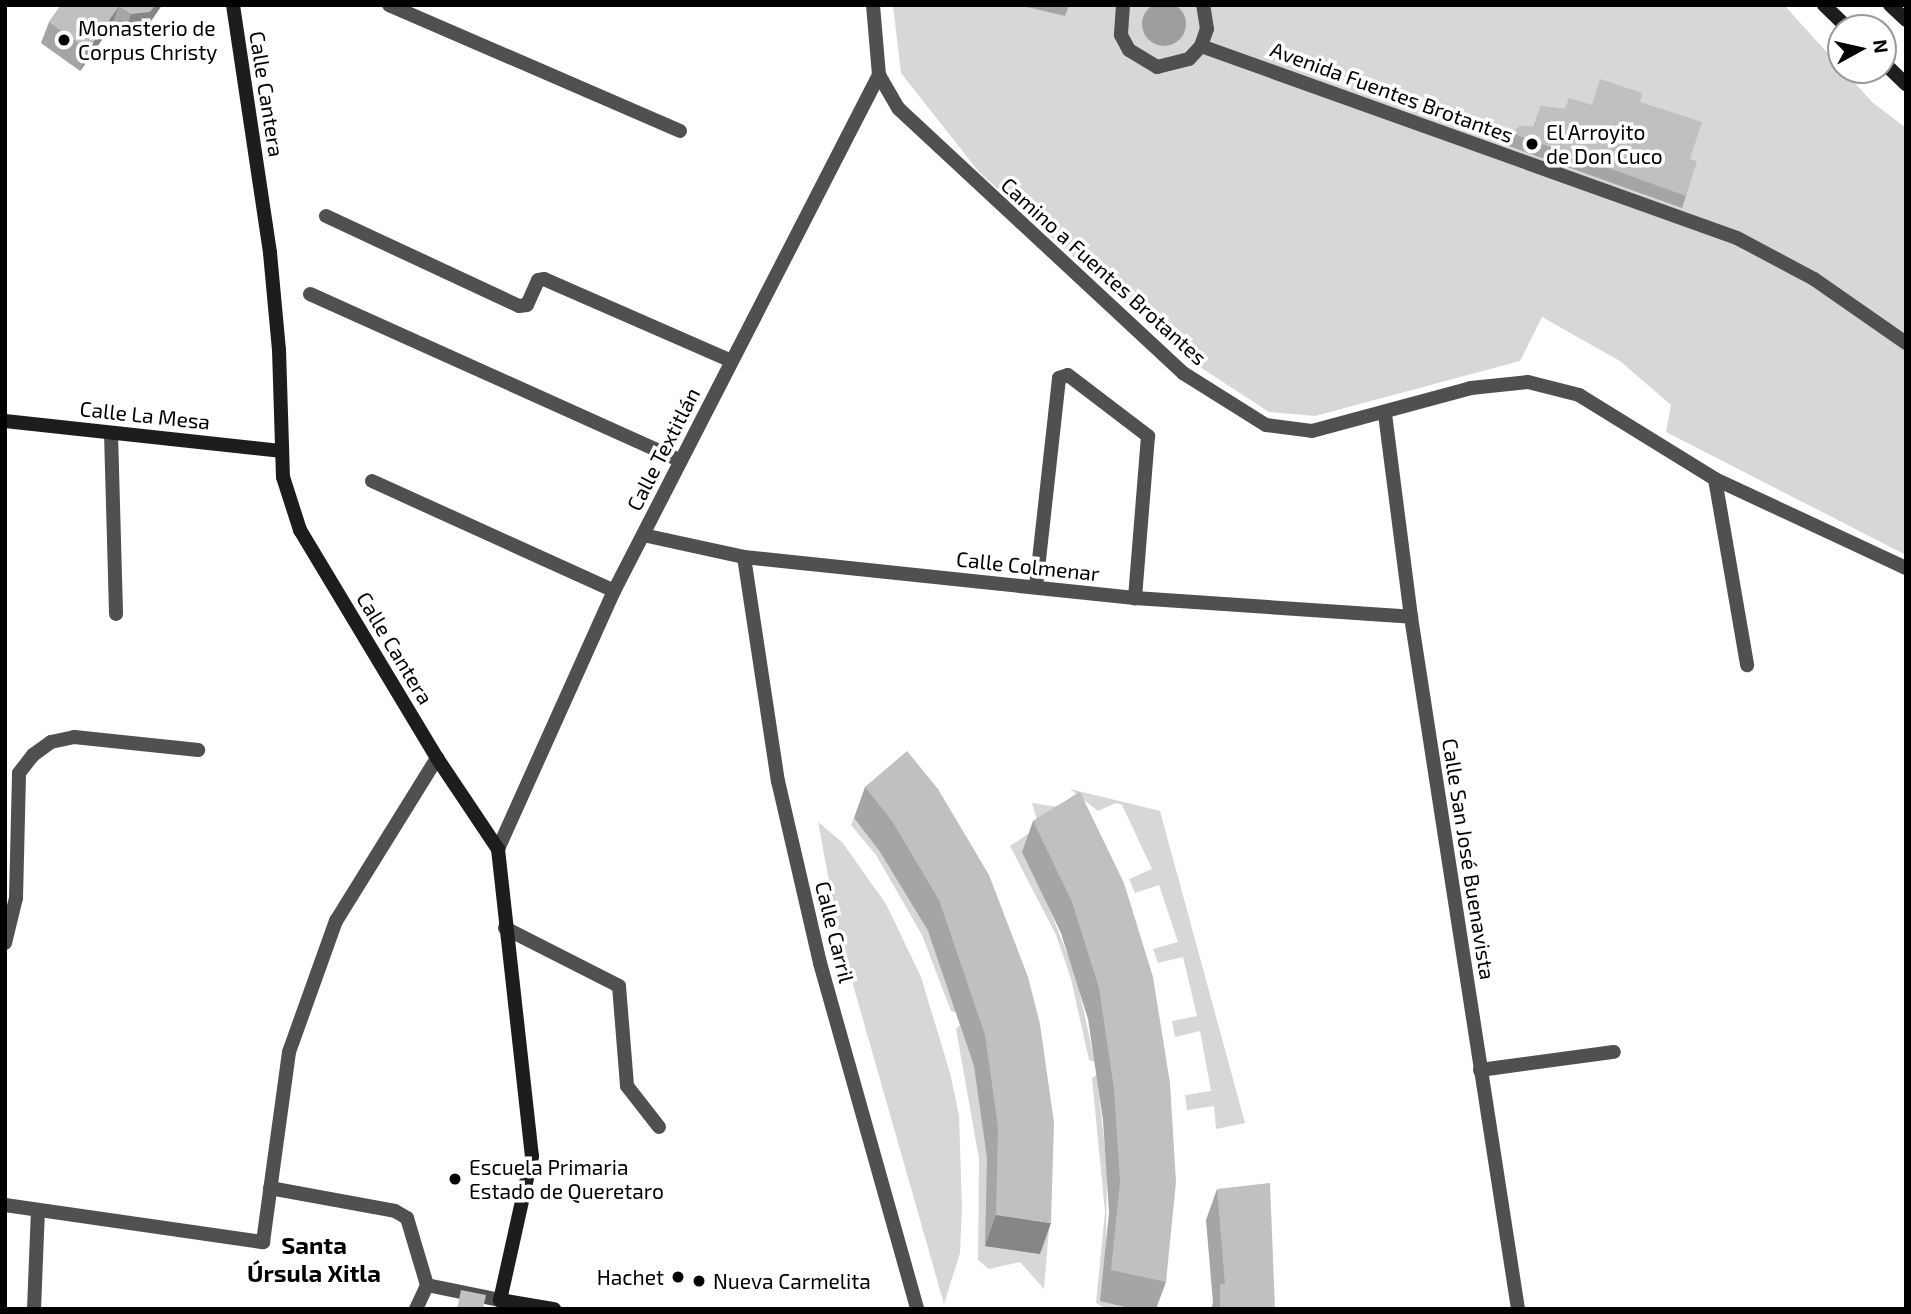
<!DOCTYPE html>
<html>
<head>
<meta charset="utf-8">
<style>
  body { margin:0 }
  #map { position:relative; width:1911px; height:1314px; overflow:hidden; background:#fff; font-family:"Exo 2",sans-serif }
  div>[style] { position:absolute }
  .green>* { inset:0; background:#d7d7d7 }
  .water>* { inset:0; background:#9e9e9e }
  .round { border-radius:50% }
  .street>* { height:14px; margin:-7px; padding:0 7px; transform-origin:7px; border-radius:7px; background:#505050 }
  .secondary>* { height:14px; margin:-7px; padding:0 7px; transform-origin:7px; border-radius:7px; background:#1d1d1d }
  .wall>* { inset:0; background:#a5a5a5 }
  .shaded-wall>* { inset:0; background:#868686 }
  .building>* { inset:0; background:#c0c0c0 }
  .dots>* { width:19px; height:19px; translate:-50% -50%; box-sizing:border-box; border:4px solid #fff; border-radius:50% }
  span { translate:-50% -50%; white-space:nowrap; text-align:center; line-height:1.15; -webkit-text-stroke:7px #fff; paint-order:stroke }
  .poi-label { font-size:21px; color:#000 }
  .left { translate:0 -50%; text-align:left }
  .right { translate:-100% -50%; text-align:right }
  .street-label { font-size:21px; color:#000 }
  .quarter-label { font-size:24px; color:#000; font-weight:700 }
  .frame { position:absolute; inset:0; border:7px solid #000; pointer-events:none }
  .north { position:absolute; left:1827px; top:14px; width:70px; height:70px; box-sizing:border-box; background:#fff; border:2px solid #999; border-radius:50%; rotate:82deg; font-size:19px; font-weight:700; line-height:28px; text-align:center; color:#000 }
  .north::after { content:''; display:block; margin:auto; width:24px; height:32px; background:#000; clip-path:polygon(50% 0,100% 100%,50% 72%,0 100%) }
</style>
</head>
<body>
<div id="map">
  <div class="green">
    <div style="clip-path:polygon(893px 5px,1784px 5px,1872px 102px,1906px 128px,1906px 555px,1666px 432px,1671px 405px,1620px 361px,1542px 317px,1520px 361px,1315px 416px,1269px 412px,1186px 358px,979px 172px,901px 73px)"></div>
    <div style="clip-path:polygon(1070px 789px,1160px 811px,1245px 1123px,1216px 1129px,1214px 1106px,1187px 1110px,1185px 1095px,1211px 1091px,1200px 1031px,1175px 1037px,1172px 1021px,1197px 1016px,1183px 957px,1158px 963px,1153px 949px,1178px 942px,1159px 885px,1135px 893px,1129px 879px,1152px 869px,1122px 805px,1116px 803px,1098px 811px)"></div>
    <div style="clip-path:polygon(1032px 803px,1072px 809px,1042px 890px,1076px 976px,1095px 1062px,1089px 1060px,1071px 979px,1056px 935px,1010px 846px,1051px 818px,1037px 820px)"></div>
    <div style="clip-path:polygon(854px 818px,880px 852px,928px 931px,960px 1014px,951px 1011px,922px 935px,876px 855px,851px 825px)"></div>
    <div style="clip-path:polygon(818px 822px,842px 842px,886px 904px,921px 977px,950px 1073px,959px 1115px,962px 1207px,960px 1253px,944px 1304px,840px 939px)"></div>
    <div style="clip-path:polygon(960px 1025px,1040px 1254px,1051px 1205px,1044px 1289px,1020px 1262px,989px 1269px,978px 1260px,979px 1159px,956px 1029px)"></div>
    <div style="clip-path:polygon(1097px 1075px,1107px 1167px,1106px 1257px,1134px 1309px,1107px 1309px,1096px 1303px,1105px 1212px,1092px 1078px)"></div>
  </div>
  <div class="water">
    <div class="round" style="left:1142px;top:2px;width:44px;height:44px"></div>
  </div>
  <div class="street">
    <div style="left:389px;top:5px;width:317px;rotate:23.4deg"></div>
    <div style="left:873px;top:5px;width:70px;rotate:85.1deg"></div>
    <div style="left:879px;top:75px;width:39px;rotate:60deg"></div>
    <div style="left:899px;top:109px;width:388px;rotate:42.9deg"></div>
    <div style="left:1183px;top:373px;width:98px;rotate:32.1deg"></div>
    <div style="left:1266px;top:425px;width:46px;rotate:7.4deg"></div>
    <div style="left:1312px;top:431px;width:165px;rotate:-15.1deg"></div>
    <div style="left:1471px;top:388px;width:57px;rotate:-6deg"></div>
    <div style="left:1528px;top:382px;width:53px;rotate:14.3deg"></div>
    <div style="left:1579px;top:395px;width:160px;rotate:31.7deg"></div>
    <div style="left:1715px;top:479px;width:211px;rotate:25deg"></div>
    <div style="left:1123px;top:5px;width:30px;rotate:94deg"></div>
    <div style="left:1121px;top:35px;width:17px;rotate:62deg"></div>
    <div style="left:1129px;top:50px;width:33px;rotate:31deg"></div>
    <div style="left:1157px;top:67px;width:33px;rotate:-14deg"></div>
    <div style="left:1189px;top:59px;width:18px;rotate:-47deg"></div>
    <div style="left:1201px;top:46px;width:18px;rotate:-71deg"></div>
    <div style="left:1207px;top:29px;width:24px;rotate:-99deg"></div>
    <div style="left:1201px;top:46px;width:569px;rotate:19.71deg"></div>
    <div style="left:1737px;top:238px;width:87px;rotate:28deg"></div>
    <div style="left:1814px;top:279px;width:112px;rotate:34.8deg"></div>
    <div style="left:326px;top:216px;width:213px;rotate:25deg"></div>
    <div style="left:519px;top:306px;width:8px;rotate:-7deg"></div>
    <div style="left:527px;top:305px;width:27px;rotate:-66deg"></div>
    <div style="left:538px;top:280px;width:6px;rotate:-9deg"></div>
    <div style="left:544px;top:279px;width:205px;rotate:23.6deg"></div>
    <div style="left:310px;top:294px;width:405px;rotate:24.2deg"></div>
    <div style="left:1385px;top:414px;width:205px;rotate:82.7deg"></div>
    <div style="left:1411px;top:617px;width:700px;rotate:81.21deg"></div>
    <div style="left:111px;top:433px;width:181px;rotate:88.4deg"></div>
    <div style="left:1715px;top:479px;width:189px;rotate:80.2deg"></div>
    <div style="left:372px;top:481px;width:266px;rotate:24.4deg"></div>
    <div style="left:643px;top:535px;width:103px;rotate:12.3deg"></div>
    <div style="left:744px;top:557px;width:393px;rotate:6deg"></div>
    <div style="left:1135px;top:598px;width:277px;rotate:3.9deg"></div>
    <div style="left:744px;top:557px;width:227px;rotate:81.4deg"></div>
    <div style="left:778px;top:781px;width:187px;rotate:77deg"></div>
    <div style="left:820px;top:963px;width:359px;rotate:74.3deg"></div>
    <div style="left:1036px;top:587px;width:210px;rotate:-83.7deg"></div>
    <div style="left:1059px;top:378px;width:9px;rotate:-18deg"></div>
    <div style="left:1068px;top:375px;width:101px;rotate:37.3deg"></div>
    <div style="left:1148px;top:436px;width:163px;rotate:94.6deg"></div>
    <div style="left:498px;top:849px;width:283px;rotate:-65.8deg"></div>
    <div style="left:614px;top:591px;width:580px;rotate:-62.82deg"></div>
    <div style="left:505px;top:928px;width:128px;rotate:27deg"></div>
    <div style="left:619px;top:986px;width:100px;rotate:85.4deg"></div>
    <div style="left:627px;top:1086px;width:52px;rotate:52deg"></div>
    <div style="left:5px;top:943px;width:46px;rotate:-76.3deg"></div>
    <div style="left:16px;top:898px;width:125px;rotate:-88.6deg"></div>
    <div style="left:19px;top:773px;width:23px;rotate:-52deg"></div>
    <div style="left:33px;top:755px;width:22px;rotate:-36deg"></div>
    <div style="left:51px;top:742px;width:24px;rotate:-12deg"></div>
    <div style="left:74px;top:737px;width:125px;rotate:6deg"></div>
    <div style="left:1480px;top:1070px;width:135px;rotate:-7.7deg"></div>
    <div style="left:270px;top:1188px;width:127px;rotate:10.4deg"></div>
    <div style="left:395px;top:1211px;width:14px;rotate:30deg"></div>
    <div style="left:407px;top:1218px;width:70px;rotate:73.4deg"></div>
    <div style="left:5px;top:1205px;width:261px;rotate:8.2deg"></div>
    <div style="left:263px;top:1242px;width:192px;rotate:-82.2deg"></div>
    <div style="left:289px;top:1052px;width:139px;rotate:-70.3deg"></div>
    <div style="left:336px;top:921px;width:192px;rotate:-58.2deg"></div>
    <div style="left:427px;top:1285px;width:75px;rotate:11.6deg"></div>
    <div style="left:34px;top:1309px;width:99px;rotate:-87.7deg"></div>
    <div style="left:416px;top:1309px;width:26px;rotate:-65deg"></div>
  </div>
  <div class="secondary">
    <div style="left:233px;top:5px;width:251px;rotate:81.5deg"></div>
    <div style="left:270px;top:253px;width:97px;rotate:84.7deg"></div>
    <div style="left:279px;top:350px;width:127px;rotate:88.2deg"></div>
    <div style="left:283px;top:477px;width:56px;rotate:72.2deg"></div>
    <div style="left:300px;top:530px;width:266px;rotate:59deg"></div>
    <div style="left:437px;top:758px;width:110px;rotate:56.2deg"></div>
    <div style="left:498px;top:849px;width:309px;rotate:83.7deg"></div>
    <div style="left:532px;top:1156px;width:148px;rotate:102.5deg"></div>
    <div style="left:500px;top:1300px;width:55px;rotate:9.5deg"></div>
    <div style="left:1824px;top:5px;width:33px;rotate:44deg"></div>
    <div style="left:1890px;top:5px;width:22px;rotate:43deg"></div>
    <div style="left:1883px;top:62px;width:32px;rotate:44deg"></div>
    <div style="left:5px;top:421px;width:277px;rotate:6.2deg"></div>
  </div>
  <div class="wall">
    <div style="clip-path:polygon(61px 5px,162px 5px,142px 34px,123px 36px,111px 27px,80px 71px,41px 43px,49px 22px)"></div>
    <div style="clip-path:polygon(1019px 5px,1069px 5px,1065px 16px)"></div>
    <div style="clip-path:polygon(1640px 102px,1690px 159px,1686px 196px,1682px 208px,1506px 145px,1511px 133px,1534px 126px,1541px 106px,1565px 109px,1591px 105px)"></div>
    <div style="clip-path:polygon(865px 787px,938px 789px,1040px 1254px,985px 1246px,987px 1158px,974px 1066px,928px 931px,880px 852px,854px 818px)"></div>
    <div style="clip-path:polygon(1080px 792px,1166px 1282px,1156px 1309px,1134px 1309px,1100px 1301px,1109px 1213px,1103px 1120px,1088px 1019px,1061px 933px,1022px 852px,1033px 821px)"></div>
    <div style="clip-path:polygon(1217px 1189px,1275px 1309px,1211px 1309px,1213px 1303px,1206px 1220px)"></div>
  </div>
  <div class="shaded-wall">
    <div style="clip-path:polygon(155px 5px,162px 5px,142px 34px,123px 36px,131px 14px)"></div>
    <div style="clip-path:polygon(119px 6px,111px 27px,80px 71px,88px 50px)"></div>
    <div style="clip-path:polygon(996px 1215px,1051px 1223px,1040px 1254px,985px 1246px)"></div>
  </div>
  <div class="building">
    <div style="clip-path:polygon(61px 5px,155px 5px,150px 12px,131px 14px,119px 6px,88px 50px,49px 22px)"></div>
    <div style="clip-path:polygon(1600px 79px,1642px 93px,1640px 102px,1702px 122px,1690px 159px,1697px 161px,1686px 196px,1511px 133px,1520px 126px,1535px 126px,1541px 106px,1565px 109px,1569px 98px,1592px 105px)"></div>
    <div style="clip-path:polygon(907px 751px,938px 789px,989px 875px,1028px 977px,1040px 1024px,1054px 1123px,1051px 1223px,996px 1215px,998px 1127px,985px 1035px,939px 900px,892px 821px,865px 787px)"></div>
    <div style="clip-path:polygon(1080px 792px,1124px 883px,1153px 977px,1170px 1083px,1176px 1182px,1166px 1282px,1111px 1270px,1120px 1182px,1114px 1089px,1099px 988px,1072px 902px,1033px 821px)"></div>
    <div style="clip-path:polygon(1270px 1183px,1275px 1309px,1220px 1309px,1220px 1284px,1225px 1284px,1217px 1189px)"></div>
    <div style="clip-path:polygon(461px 1290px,486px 1295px,483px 1309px,457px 1309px)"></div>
  </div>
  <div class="dots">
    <div style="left:64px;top:40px;background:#000"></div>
    <div style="left:1532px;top:144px;background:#000"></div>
    <div style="left:455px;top:1179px;background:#000"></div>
    <div style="left:678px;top:1277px;background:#000"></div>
    <div style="left:699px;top:1281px;background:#000"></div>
  </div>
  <div class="poi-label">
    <span class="left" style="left:78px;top:40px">Monasterio de<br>Corpus Christy</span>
    <span class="left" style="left:1546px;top:144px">El Arroyito<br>de Don Cuco</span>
    <span class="left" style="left:469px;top:1179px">Escuela Primaria<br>Estado de Queretaro</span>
    <span class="right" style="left:664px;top:1277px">Hachet</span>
    <span class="left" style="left:713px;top:1281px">Nueva Carmelita</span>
  </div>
  <div class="street-label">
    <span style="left:1392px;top:92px;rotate:20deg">Avenida Fuentes Brotantes</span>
    <span style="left:267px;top:94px;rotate:81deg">Calle Cantera</span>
    <span style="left:1104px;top:271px;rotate:42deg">Camino a Fuentes Brotantes</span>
    <span style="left:145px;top:415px;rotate:6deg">Calle La Mesa</span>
    <span style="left:663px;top:449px;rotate:-63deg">Calle Textitlán</span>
    <span style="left:1028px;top:566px;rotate:6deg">Calle Colmenar</span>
    <span style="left:395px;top:648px;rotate:59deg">Calle Cantera</span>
    <span style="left:1469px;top:859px;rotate:81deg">Calle San José Buenavista</span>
    <span style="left:835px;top:932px;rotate:76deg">Calle Carril</span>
  </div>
  <div class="quarter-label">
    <span style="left:314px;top:1259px">Santa<br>Úrsula Xitla</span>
  </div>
  <div class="frame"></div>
  <div class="north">N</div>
</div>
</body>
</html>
